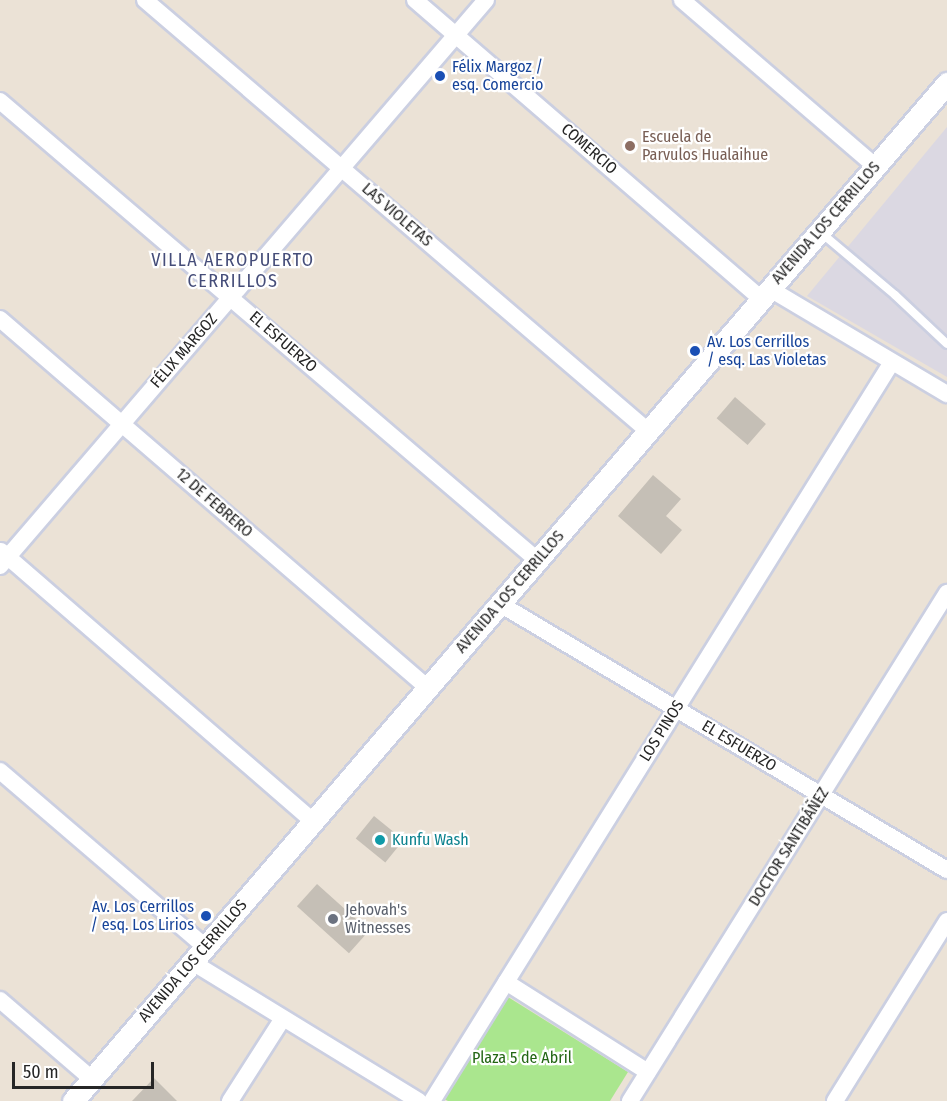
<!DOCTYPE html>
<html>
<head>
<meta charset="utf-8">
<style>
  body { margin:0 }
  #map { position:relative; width:947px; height:1101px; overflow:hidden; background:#ebe2d6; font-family:"Fira Sans Condensed",sans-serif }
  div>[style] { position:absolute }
  .industrial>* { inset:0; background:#dbd8e2 }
  .green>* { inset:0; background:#aae68e }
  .building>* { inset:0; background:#c5bfb6; transform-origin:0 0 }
  .roads { filter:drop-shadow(2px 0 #cbcfe1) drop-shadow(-2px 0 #cbcfe1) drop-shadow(0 2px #cbcfe1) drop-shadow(0 -2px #cbcfe1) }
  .service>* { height:8px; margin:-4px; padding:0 4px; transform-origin:4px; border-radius:4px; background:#fff }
  .minor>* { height:16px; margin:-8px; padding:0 8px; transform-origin:8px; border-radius:8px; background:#fff }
  .tertiary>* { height:21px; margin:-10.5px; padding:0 10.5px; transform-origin:10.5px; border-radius:10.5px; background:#fff }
  .dots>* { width:16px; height:16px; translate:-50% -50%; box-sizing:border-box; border:3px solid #fff; border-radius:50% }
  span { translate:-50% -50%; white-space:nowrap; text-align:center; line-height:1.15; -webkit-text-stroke:4.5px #fff; paint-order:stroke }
  .transit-label { font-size:16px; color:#164399 }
  .left { translate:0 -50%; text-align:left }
  .right { translate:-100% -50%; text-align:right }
  .education-label { font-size:16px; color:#785e54 }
  .street-label { font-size:16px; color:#262626 }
  .culture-label { font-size:16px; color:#0d838f }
  .worship-label { font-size:16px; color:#5b616d }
  .park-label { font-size:16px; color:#236614 }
  .neighbourhood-label { font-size:18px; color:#454d79; letter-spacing:1.5px }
  .scale { position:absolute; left:12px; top:1062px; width:142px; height:27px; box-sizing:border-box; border:3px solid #262626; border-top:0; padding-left:8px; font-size:18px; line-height:21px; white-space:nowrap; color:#262626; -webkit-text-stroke:4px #fff; paint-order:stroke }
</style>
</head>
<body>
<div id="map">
  <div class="industrial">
    <div style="clip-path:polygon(947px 127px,947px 377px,807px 296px)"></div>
  </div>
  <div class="green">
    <div style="clip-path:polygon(508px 997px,628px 1072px,610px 1101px,448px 1101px,444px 1099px)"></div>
  </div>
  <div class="building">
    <div style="left:735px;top:397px;width:41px;height:28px;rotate:41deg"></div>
    <div style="clip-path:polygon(653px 475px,681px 499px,666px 516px,682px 530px,661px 554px,618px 516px)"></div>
    <div style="left:374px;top:816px;width:38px;height:29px;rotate:39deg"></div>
    <div style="left:317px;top:884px;width:70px;height:30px;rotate:42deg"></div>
    <div style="clip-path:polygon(154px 1078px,177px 1101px,132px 1101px)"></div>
  </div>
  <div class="roads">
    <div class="service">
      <div style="left:819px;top:231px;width:99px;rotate:40.1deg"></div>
      <div style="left:895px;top:295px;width:71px;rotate:43.3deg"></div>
    </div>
    <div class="minor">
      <div style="left:145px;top:0;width:662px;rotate:40.59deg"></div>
      <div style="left:415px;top:0;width:458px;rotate:40.8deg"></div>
      <div style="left:682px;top:0;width:255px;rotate:40.7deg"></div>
      <div style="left:0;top:101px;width:706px;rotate:40.52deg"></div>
      <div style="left:770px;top:289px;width:206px;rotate:30.7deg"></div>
      <div style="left:0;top:319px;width:565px;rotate:40.77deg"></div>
      <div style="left:1px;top:551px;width:413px;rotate:40.9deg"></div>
      <div style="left:0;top:566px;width:746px;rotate:-49.35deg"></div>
      <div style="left:500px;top:604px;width:520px;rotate:30.76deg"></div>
      <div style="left:0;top:771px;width:270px;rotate:40.6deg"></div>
      <div style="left:192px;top:962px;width:266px;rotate:31.5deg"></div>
      <div style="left:506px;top:982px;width:168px;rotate:32.4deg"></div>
      <div style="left:0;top:1000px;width:121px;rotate:40.7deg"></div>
      <div style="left:230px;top:1101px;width:98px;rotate:-57.4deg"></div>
      <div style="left:432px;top:1101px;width:870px;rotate:-58.1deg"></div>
      <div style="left:630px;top:1101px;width:599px;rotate:-58.04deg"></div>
      <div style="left:835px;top:1101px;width:212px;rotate:-58.1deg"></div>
    </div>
    <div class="tertiary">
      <div style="left:73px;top:1101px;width:1342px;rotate:-49.35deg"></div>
    </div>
  </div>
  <div class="dots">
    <div style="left:440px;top:76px;background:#1a4fb4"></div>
    <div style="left:630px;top:146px;background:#8d6e63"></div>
    <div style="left:695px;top:351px;background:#1a4fb4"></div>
    <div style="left:380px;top:840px;background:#0f9aa8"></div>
    <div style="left:206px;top:916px;background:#1a4fb4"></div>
    <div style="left:333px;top:919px;background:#6b7280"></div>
  </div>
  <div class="transit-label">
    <span class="left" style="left:452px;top:76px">Félix Margoz /<br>esq. Comercio</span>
    <span class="left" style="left:707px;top:351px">Av. Los Cerrillos<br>/ esq. Las Violetas</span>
    <span class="right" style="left:194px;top:916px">Av. Los Cerrillos<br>/ esq. Los Lirios</span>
  </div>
  <div class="education-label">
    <span class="left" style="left:642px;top:146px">Escuela de<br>Parvulos Hualaihue</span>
  </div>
  <div class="street-label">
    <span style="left:589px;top:149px;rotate:41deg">COMERCIO</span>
    <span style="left:397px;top:215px;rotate:41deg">LAS VIOLETAS</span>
    <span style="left:826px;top:223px;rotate:-49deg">AVENIDA LOS CERRILLOS</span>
    <span style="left:283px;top:342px;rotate:41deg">EL ESFUERZO</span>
    <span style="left:184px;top:351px;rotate:-49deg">FÉLIX MARGOZ</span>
    <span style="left:214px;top:503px;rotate:41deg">12 DE FEBRERO</span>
    <span style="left:510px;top:592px;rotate:-49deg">AVENIDA LOS CERRILLOS</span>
    <span style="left:662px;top:731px;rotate:-58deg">LOS PINOS</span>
    <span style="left:739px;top:746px;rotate:31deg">EL ESFUERZO</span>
    <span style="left:789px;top:847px;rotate:-58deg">DOCTOR SANTIBÁÑEZ</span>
    <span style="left:193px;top:961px;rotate:-49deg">AVENIDA LOS CERRILLOS</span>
  </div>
  <div class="culture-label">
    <span class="left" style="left:392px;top:840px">Kunfu Wash</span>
  </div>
  <div class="worship-label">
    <span class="left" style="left:345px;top:919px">Jehovah's<br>Witnesses</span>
  </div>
  <div class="park-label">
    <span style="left:522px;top:1058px">Plaza 5 de Abril</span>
  </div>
  <div class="neighbourhood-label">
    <span style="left:233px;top:271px">VILLA AEROPUERTO<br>CERRILLOS</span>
  </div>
  <div class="scale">50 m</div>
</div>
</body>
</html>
